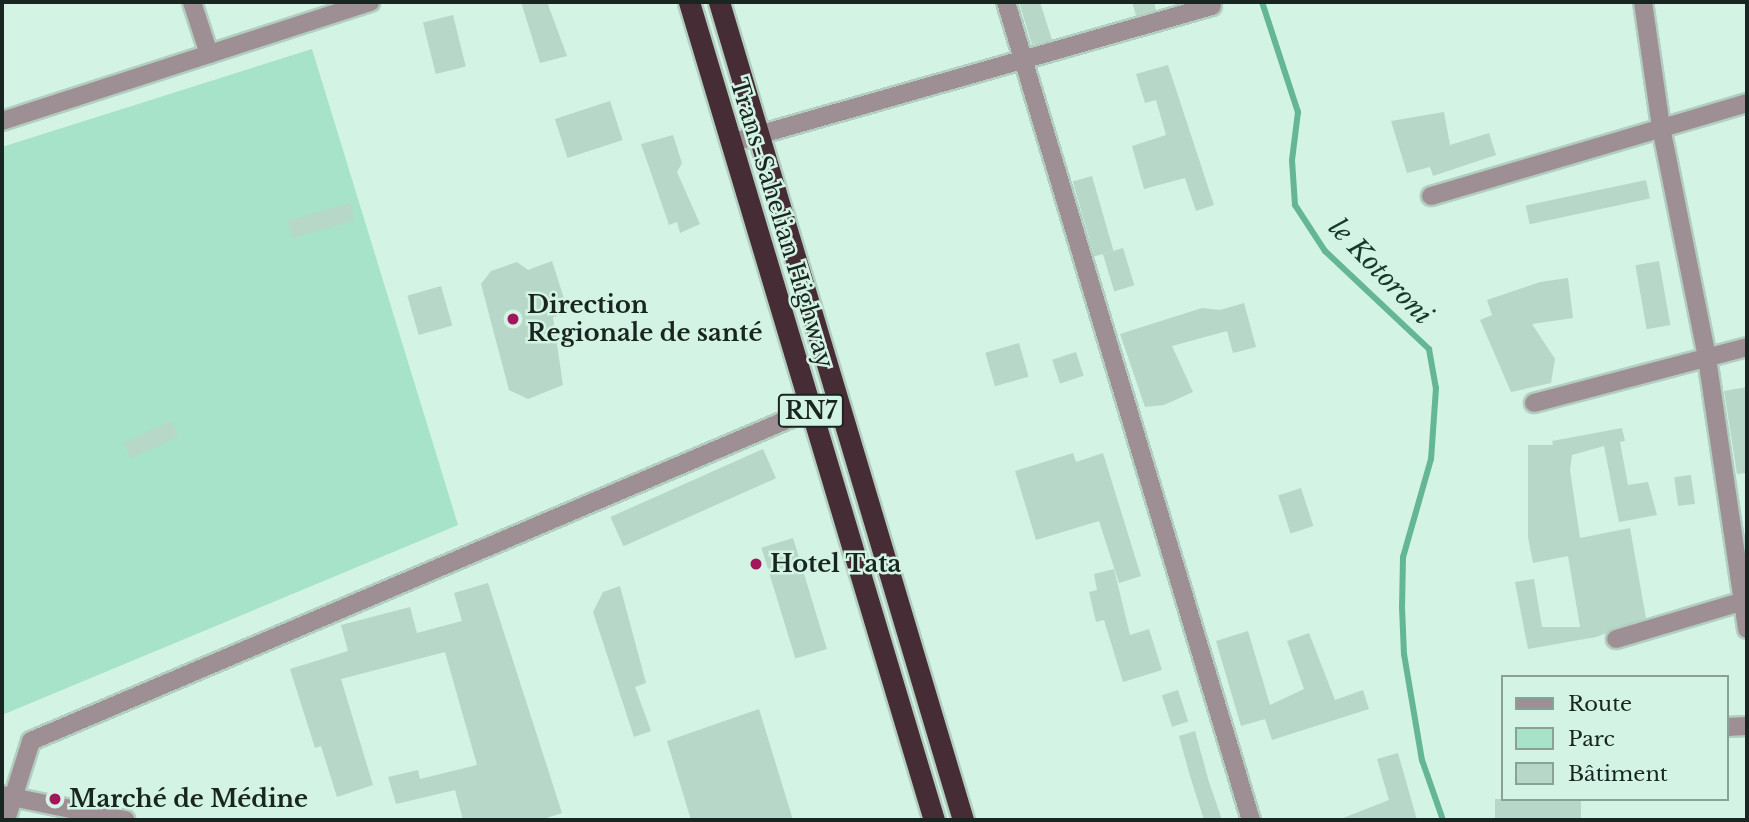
<!DOCTYPE html>
<html>
<head>
<meta charset="utf-8">
<style>
  body { margin:0 }
  #map { position:relative; width:1749px; height:822px; overflow:hidden; background:#d3f3e4; font-family:"Libre Baskerville",serif }
  div>[style] { position:absolute }
  .green>* { inset:0; background:#a6e3c8 }
  .stream>* { height:6px; margin:-3px; padding:0 3px; transform-origin:3px; border-radius:3px; background:#64b695 }
  .building>* { inset:0; background:#b7d7c8; transform-origin:0 0 }
  .roads { filter:drop-shadow(2px 0 #b2cec1) drop-shadow(-2px 0 #b2cec1) drop-shadow(0 2px #b2cec1) drop-shadow(0 -2px #b2cec1) }
  .minor>* { height:18px; margin:-9px; padding:0 9px; transform-origin:9px; border-radius:9px; background:#9d8f93 }
  .highway>* { height:21px; margin:-10.5px; padding:0 10.5px; transform-origin:10.5px; border-radius:10.5px; background:#462c35 }
  .dots>* { width:19px; height:19px; translate:-50% -50%; box-sizing:border-box; border:4px solid #d3f3e4; border-radius:50% }
  span { translate:-50% -50%; white-space:nowrap; text-align:center; line-height:1.15; -webkit-text-stroke:5px #d3f3e4; paint-order:stroke }
  .shield-label span { padding:2px 5px; background:#d3f3e4; border:2px solid; border-radius:5px; -webkit-text-stroke-width:0 }
  .shield-label { font-size:23px; color:#192520; font-weight:700 }
  .street-label { font-size:24px; color:#192520 }
  .poi-label { font-size:24px; color:#192520; font-weight:700 }
  .left { translate:0 -50%; text-align:left }
  .water-label { font-size:26px; color:#153a2c; font-style:italic }
  .frame { position:absolute; inset:0; border:4px solid #192520; pointer-events:none }
  .legend { position:absolute; left:1501px; top:675px; width:228px; height:126px; box-sizing:border-box; background:#d3f3e4; border:2px solid #89a196; margin:0; padding:9px 12px; list-style:none; font-size:21px; color:#192520 }
  .legend li { display:flex; align-items:center; gap:14px; height:35px }
  .legend b { width:35px; border:2px solid #89a196 }
</style>
</head>
<body>
<div id="map">
  <div class="green">
    <div style="clip-path:polygon(312px 49px,458px 525px,2px 715px,2px 147px)"></div>
  </div>
  <div class="stream">
    <div style="left:1262px;top:2px;width:116px;rotate:71.9deg"></div>
    <div style="left:1298px;top:112px;width:48px;rotate:97.1deg"></div>
    <div style="left:1292px;top:160px;width:45px;rotate:86.2deg"></div>
    <div style="left:1295px;top:205px;width:55px;rotate:56.9deg"></div>
    <div style="left:1325px;top:251px;width:143px;rotate:43.3deg"></div>
    <div style="left:1429px;top:349px;width:40px;rotate:80deg"></div>
    <div style="left:1436px;top:388px;width:71px;rotate:94deg"></div>
    <div style="left:1431px;top:459px;width:102px;rotate:105.9deg"></div>
    <div style="left:1403px;top:557px;width:50px;rotate:91.1deg"></div>
    <div style="left:1402px;top:607px;width:47px;rotate:87.6deg"></div>
    <div style="left:1404px;top:654px;width:108px;rotate:80.4deg"></div>
    <div style="left:1422px;top:760px;width:64px;rotate:70.7deg"></div>
  </div>
  <div class="building">
    <div style="clip-path:polygon(521px 2px,547px 2px,567px 56px,540px 63px)"></div>
    <div style="clip-path:polygon(1019px 2px,1040px 2px,1052px 40px,1032px 45px)"></div>
    <div style="clip-path:polygon(1132px 2px,1154px 2px,1156px 10px,1136px 16px)"></div>
    <div style="left:453px;top:15px;width:53px;height:31px;rotate:76deg"></div>
    <div style="clip-path:polygon(1168px 65px,1214px 205px,1196px 211px,1185px 178px,1144px 189px,1132px 146px,1166px 135px,1156px 100px,1145px 103px,1136px 74px)"></div>
    <div style="left:610px;top:101px;width:41px;height:58px;rotate:72deg"></div>
    <div style="clip-path:polygon(1444px 112px,1450px 145px,1489px 133px,1496px 155px,1433px 176px,1430px 167px,1407px 173px,1391px 121px)"></div>
    <div style="clip-path:polygon(673px 135px,682px 163px,677px 172px,700px 224px,680px 233px,677px 222px,669px 225px,641px 144px)"></div>
    <div style="left:1092px;top:176px;width:78px;height:20px;rotate:74deg"></div>
    <div style="left:1646px;top:180px;width:19px;height:123px;rotate:78deg"></div>
    <div style="left:350px;top:203px;width:18px;height:65px;rotate:74deg"></div>
    <div style="left:1123px;top:248px;width:39px;height:21px;rotate:73deg"></div>
    <div style="clip-path:polygon(552px 261px,569px 314px,553px 317px,563px 385px,528px 399px,509px 390px,481px 284px,491px 271px,517px 262px,528px 270px)"></div>
    <div style="left:1659px;top:261px;width:65px;height:24px;rotate:80deg"></div>
    <div style="clip-path:polygon(1568px 278px,1573px 318px,1532px 324px,1555px 359px,1551px 383px,1511px 392px,1480px 320px,1492px 315px,1487px 300px,1540px 282px)"></div>
    <div style="left:441px;top:286px;width:41px;height:35px;rotate:74deg"></div>
    <div style="clip-path:polygon(1244px 303px,1256px 347px,1233px 353px,1227px 331px,1172px 346px,1193px 392px,1164px 405px,1145px 407px,1120px 334px,1202px 308px,1220px 310px)"></div>
    <div style="left:1019px;top:343px;width:35px;height:35px;rotate:74deg"></div>
    <div style="left:1076px;top:352px;width:25px;height:25px;rotate:72deg"></div>
    <div style="clip-path:polygon(1747px 387px,1747px 473px,1737px 474px,1724px 391px)"></div>
    <div style="left:171px;top:421px;width:17px;height:52px;rotate:65deg"></div>
    <div style="clip-path:polygon(1622px 428px,1625px 441px,1620px 442px,1628px 485px,1648px 482px,1657px 515px,1619px 522px,1604px 446px,1572px 455px,1570px 470px,1580px 538px,1630px 528px,1646px 618px,1596px 637px,1528px 649px,1515px 582px,1534px 579px,1542px 627px,1580px 627px,1568px 556px,1533px 563px,1528px 537px,1528px 445px,1553px 445px,1552px 441px)"></div>
    <div style="left:763px;top:449px;width:32px;height:167px;rotate:66deg"></div>
    <div style="clip-path:polygon(1073px 453px,1076px 462px,1103px 453px,1141px 576px,1119px 583px,1099px 521px,1036px 540px,1015px 471px)"></div>
    <div style="left:1691px;top:475px;width:29px;height:17px;rotate:82deg"></div>
    <div style="left:1301px;top:488px;width:40px;height:24px;rotate:72deg"></div>
    <div style="left:793px;top:538px;width:116px;height:33px;rotate:73deg"></div>
    <div style="clip-path:polygon(1114px 569px,1130px 635px,1149px 629px,1162px 670px,1123px 682px,1104px 620px,1096px 622px,1089px 592px,1097px 590px,1094px 574px)"></div>
    <div style="clip-path:polygon(488px 583px,562px 813px,540px 820px,463px 820px,455px 790px,396px 804px,388px 777px,418px 770px,420px 779px,477px 765px,445px 652px,341px 679px,373px 785px,337px 797px,321px 746px,315px 748px,290px 669px,348px 651px,341px 625px,410px 607px,417px 633px,462px 621px,454px 593px)"></div>
    <div style="clip-path:polygon(620px 586px,646px 683px,635px 687px,651px 731px,634px 737px,593px 612px,603px 592px)"></div>
    <div style="clip-path:polygon(1248px 631px,1270px 705px,1304px 689px,1287px 641px,1309px 633px,1335px 700px,1363px 690px,1369px 709px,1272px 740px,1265px 719px,1241px 726px,1216px 641px)"></div>
    <div style="left:1178px;top:690px;width:33px;height:17px;rotate:72deg"></div>
    <div style="clip-path:polygon(759px 709px,793px 820px,691px 820px,667px 741px)"></div>
    <div style="clip-path:polygon(1195px 731px,1209px 782px,1222px 820px,1204px 820px,1190px 776px,1179px 736px)"></div>
    <div style="clip-path:polygon(1398px 753px,1417px 820px,1338px 820px,1389px 800px,1377px 759px)"></div>
    <div style="left:1495px;top:799px;width:86px;height:21px"></div>
  </div>
  <div class="roads">
    <div class="minor">
      <div style="left:192px;top:2px;width:55px;rotate:71.9deg"></div>
      <div style="left:1006px;top:2px;width:854px;rotate:73.33deg"></div>
      <div style="left:1643px;top:2px;width:126px;rotate:81.8deg"></div>
      <div style="left:1661px;top:127px;width:236px;rotate:78.7deg"></div>
      <div style="left:1707px;top:358px;width:274px;rotate:81.6deg"></div>
      <div style="left:2px;top:121px;width:387px;rotate:-17.9deg"></div>
      <div style="left:730px;top:143px;width:501px;rotate:-15.87deg"></div>
      <div style="left:1431px;top:196px;width:329px;rotate:-16.4deg"></div>
      <div style="left:1534px;top:403px;width:220px;rotate:-14.7deg"></div>
      <div style="left:1616px;top:639px;width:137px;rotate:-16.6deg"></div>
      <div style="left:1726px;top:727px;width:21px;rotate:-3deg"></div>
      <div style="left:2px;top:795px;width:126px;rotate:11.5deg"></div>
      <div style="left:6px;top:820px;width:83px;rotate:-72.4deg"></div>
      <div style="left:31px;top:741px;width:846px;rotate:-23.02deg"></div>
      <div style="left:810px;top:410px;width:26px;rotate:-16deg"></div>
    </div>
    <div class="highway">
      <div style="left:689px;top:2px;width:854px;rotate:73.33deg"></div>
      <div style="left:719px;top:2px;width:854px;rotate:73.39deg"></div>
    </div>
  </div>
  <div class="dots">
    <div style="left:513px;top:319px;background:#a2165e"></div>
    <div style="left:756px;top:564px;background:#a2165e"></div>
    <div style="left:55px;top:799px;background:#a2165e"></div>
  </div>
  <div class="shield-label">
    <span style="left:811px;top:411px">RN7</span>
  </div>
  <div class="street-label">
    <span style="left:782px;top:223px;rotate:73deg">Trans-Sahelian Highway</span>
  </div>
  <div class="poi-label">
    <span class="left" style="left:527px;top:319px">Direction<br>Regionale de santé</span>
    <span class="left" style="left:770px;top:564px">Hotel Tata</span>
    <span class="left" style="left:69px;top:799px">Marché de Médine</span>
  </div>
  <div class="water-label">
    <span style="left:1380px;top:272px;rotate:46deg">le Kotoroni</span>
  </div>
  <div class="frame"></div>
  <ul class="legend">
  <li><b style="height:9px;background:#9d8f93"></b>Route</li>
  <li><b style="height:19px;background:#a6e3c8"></b>Parc</li>
  <li><b style="height:19px;background:#b7d7c8"></b>Bâtiment</li>
  </ul>
</div>
</body>
</html>
